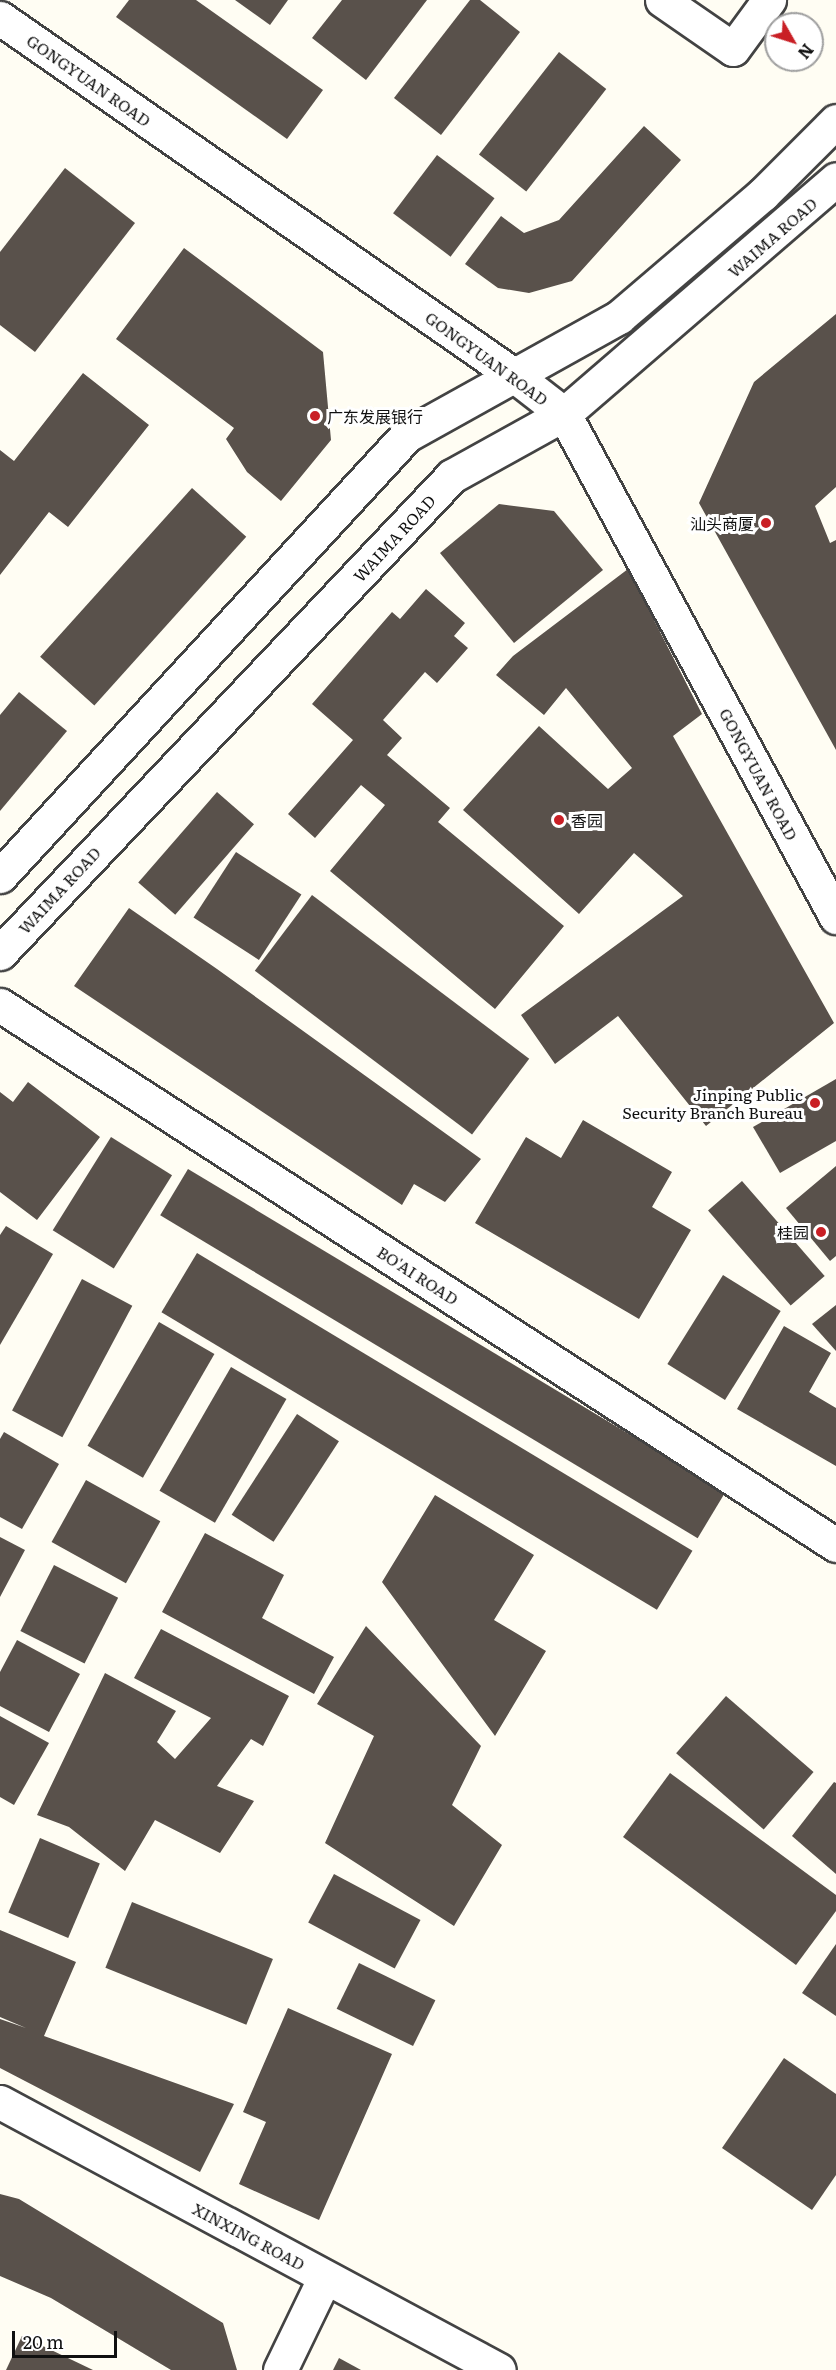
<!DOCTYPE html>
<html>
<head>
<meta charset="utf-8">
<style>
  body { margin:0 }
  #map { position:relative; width:836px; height:2370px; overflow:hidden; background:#fffdf3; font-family:Literata,"Noto Sans SC",serif }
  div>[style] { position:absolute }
  .building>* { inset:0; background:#59514b; transform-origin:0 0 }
  .roads { filter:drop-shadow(2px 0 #434343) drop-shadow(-2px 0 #434343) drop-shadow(0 2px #434343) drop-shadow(0 -2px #434343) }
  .minor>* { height:33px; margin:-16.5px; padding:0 16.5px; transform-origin:16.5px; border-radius:16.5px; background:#fff }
  .dots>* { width:16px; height:16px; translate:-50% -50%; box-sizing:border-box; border:3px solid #fff; border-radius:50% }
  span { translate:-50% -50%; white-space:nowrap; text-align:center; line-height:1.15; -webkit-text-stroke:6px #fff; paint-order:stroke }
  .street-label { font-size:16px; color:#101010 }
  .poi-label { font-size:16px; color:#101010 }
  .left { translate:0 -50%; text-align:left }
  .right { translate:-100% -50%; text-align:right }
  .north { position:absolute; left:764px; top:12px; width:60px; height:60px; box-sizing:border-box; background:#fff; border:2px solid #9f9f9f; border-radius:50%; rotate:129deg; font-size:16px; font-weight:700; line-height:24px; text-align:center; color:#101010 }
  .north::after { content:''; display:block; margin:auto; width:21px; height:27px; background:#c91f25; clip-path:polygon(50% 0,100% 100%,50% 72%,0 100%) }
  .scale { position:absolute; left:12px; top:2331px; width:105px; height:27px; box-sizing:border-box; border:3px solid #101010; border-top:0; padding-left:8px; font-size:18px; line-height:21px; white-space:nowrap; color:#101010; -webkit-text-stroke:4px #fff; paint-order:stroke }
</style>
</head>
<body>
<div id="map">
  <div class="building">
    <div style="clip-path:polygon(129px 0,196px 0,323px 90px,287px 139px,116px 17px)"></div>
    <div style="clip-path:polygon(235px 0,288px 0,270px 25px)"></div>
    <div style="clip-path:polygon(342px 0,427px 0,366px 80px,312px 38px)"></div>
    <div style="clip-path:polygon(470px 0,480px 0,520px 32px,441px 135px,394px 98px)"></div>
    <div style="left:559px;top:52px;width:60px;height:130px;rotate:38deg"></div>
    <div style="clip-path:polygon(644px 126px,681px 160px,572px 281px,529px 293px,498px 288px,465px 264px,501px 216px,524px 233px,559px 220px)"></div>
    <div style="left:437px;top:155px;width:72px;height:73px;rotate:37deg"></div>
    <div style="clip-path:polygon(65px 168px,135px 223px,35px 352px,0 325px,0 252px)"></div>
    <div style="clip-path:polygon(184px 248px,323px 352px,331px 440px,281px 501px,247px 472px,226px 439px,234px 428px,116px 339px)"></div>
    <div style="clip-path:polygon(836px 314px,836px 487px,815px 506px,830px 543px,836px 540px,836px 750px,699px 503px,754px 382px)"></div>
    <div style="clip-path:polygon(83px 373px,149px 425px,68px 527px,49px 512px,0 575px,0 450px,14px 461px)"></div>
    <div style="left:192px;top:488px;width:73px;height:227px;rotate:42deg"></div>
    <div style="clip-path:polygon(499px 504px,554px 511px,603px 570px,514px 643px,440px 553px)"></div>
    <div style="clip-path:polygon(628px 569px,702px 714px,673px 736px,834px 1023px,706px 1126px,618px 1016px,555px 1064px,521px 1015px,683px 896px,634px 853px,579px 914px,463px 810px,539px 726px,608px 789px,632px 768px,566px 688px,544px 715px,496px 675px,513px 656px)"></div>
    <div style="clip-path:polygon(426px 589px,465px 623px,454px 636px,468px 648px,437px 683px,425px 672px,383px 720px,402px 738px,387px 755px,450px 808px,438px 822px,564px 926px,495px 1009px,330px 871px,385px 805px,361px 785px,315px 838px,288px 814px,353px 740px,312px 704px,392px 612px,400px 619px)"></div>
    <div style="clip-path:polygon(19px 692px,67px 731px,0 811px,0 715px)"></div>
    <div style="left:217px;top:792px;width:49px;height:120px;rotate:41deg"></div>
    <div style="left:236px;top:852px;width:78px;height:78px;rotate:33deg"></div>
    <div style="left:312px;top:895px;width:272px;height:95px;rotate:37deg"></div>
    <div style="clip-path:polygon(129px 908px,217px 969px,481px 1159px,445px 1202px,414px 1184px,402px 1205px,74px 986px)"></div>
    <div style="clip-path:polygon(836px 1079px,836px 1141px,780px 1173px,753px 1127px)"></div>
    <div style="clip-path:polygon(28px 1082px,100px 1137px,37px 1220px,0 1192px,0 1092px,13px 1102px)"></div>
    <div style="clip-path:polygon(583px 1120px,672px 1172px,652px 1207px,691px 1230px,639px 1319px,475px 1223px,526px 1137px,561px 1158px)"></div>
    <div style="left:111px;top:1137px;width:72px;height:110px;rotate:32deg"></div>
    <div style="clip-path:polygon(836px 1166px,836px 1256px,830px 1261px,786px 1208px)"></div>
    <div style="left:188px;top:1169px;width:627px;height:54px;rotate:31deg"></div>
    <div style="left:742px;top:1181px;width:126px;height:45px;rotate:49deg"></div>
    <div style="clip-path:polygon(6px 1226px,53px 1254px,0 1345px,0 1235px)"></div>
    <div style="left:197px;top:1253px;width:578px;height:69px;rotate:31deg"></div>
    <div style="left:723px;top:1275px;width:68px;height:105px;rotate:32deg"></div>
    <div style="left:82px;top:1279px;width:57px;height:149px;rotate:28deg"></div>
    <div style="clip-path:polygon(836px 1305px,836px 1351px,812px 1324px)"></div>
    <div style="left:159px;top:1322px;width:64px;height:143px;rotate:30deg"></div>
    <div style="clip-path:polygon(784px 1326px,831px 1353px,809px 1392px,836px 1408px,836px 1466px,737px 1409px)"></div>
    <div style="left:231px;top:1367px;width:64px;height:143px;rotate:30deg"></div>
    <div style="left:297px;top:1414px;width:50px;height:120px;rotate:33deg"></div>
    <div style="clip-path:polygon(4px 1432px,59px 1464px,22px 1529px,0 1517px,0 1439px)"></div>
    <div style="left:86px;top:1480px;width:85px;height:71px;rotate:29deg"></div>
    <div style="clip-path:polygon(435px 1495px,534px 1555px,494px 1620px,546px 1651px,495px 1736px,382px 1582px)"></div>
    <div style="clip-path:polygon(205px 1533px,284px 1575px,262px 1618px,334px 1657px,314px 1694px,162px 1612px)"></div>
    <div style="clip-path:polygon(0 1537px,25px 1550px,0 1597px)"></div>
    <div style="left:54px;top:1565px;width:72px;height:74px;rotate:27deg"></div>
    <div style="clip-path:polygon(366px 1626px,481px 1746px,452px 1805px,502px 1845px,454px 1926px,325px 1843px,374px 1736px,317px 1704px)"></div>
    <div style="clip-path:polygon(161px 1629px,289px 1696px,263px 1746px,251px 1739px,217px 1786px,254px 1801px,220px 1853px,155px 1820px,125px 1871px,69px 1827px,37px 1815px,105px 1673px,176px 1711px,157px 1742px,175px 1759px,211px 1718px,134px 1678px)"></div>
    <div style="clip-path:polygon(17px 1640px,80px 1674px,49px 1732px,0 1706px,0 1672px)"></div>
    <div style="left:726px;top:1696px;width:116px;height:76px;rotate:41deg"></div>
    <div style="clip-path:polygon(0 1716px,49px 1743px,14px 1805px,0 1797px)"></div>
    <div style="clip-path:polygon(670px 1773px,836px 1895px,836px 1911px,796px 1965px,623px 1837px)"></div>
    <div style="clip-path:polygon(834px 1782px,836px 1783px,836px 1874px,792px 1836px)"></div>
    <div style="left:40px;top:1838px;width:65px;height:81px;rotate:23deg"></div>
    <div style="left:334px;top:1874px;width:98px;height:55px;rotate:28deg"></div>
    <div style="left:132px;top:1902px;width:152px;height:71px;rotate:22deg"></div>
    <div style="clip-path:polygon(0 1930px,76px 1962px,44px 2036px,234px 2104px,200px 2172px,0 2068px,0 2019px,26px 2028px,0 2017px)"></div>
    <div style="clip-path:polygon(836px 1944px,836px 2016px,802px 1993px)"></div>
    <div style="left:359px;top:1963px;width:85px;height:51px;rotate:26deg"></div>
    <div style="clip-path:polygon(288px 2008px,392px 2054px,319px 2220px,239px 2184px,266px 2122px,243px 2112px)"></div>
    <div style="clip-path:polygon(784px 2058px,836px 2094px,836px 2175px,812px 2210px,722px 2148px)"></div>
    <div style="clip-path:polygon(0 2194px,19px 2199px,223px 2323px,237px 2370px,171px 2370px,51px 2298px,0 2276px)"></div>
    <div style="clip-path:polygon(22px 2336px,93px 2370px,6px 2370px)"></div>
    <div style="clip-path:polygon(339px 2358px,361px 2370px,333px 2370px)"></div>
  </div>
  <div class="roads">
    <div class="minor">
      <div style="left:662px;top:0;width:86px;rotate:34.6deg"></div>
      <div style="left:733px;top:49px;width:61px;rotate:-53.7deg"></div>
      <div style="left:0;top:18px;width:627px;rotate:34.8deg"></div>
      <div style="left:515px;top:376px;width:62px;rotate:37.8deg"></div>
      <div style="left:564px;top:414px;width:572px;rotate:61.6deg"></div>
      <div style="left:0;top:876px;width:600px;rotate:-47.3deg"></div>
      <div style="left:407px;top:435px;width:243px;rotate:-29.1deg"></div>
      <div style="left:619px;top:317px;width:189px;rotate:-40.5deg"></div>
      <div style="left:763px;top:194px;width:103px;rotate:-45deg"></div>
      <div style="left:0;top:953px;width:657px;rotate:-46.54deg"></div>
      <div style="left:452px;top:476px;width:128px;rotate:-29deg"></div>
      <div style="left:564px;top:414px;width:359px;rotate:-40.8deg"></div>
      <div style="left:0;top:1005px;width:995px;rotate:32.86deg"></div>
      <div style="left:0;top:2102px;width:566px;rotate:28.24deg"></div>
      <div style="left:280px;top:2370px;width:103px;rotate:-64.2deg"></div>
    </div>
  </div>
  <div class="dots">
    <div style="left:315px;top:416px;background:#c91f25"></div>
    <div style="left:766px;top:523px;background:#c91f25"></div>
    <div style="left:559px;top:820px;background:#c91f25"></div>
    <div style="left:815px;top:1103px;background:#c91f25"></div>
    <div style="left:821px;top:1232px;background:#c91f25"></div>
  </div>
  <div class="street-label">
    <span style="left:89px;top:80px;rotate:35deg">GONGYUAN ROAD</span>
    <span style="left:772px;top:237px;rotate:-41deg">WAIMA ROAD</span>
    <span style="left:487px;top:358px;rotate:36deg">GONGYUAN ROAD</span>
    <span style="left:394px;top:538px;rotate:-47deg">WAIMA ROAD</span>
    <span style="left:759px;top:774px;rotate:62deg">GONGYUAN ROAD</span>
    <span style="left:59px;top:890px;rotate:-47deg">WAIMA ROAD</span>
    <span style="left:418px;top:1275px;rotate:33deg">BO'AI ROAD</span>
    <span style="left:249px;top:2236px;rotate:28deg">XINXING ROAD</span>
  </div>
  <div class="poi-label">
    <span class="left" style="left:327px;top:416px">广东发展银行</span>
    <span class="right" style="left:754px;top:523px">汕头商厦</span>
    <span class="left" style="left:571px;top:820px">香园</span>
    <span class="right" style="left:803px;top:1103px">Jinping Public<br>Security Branch Bureau</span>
    <span class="right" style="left:809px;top:1232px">桂园</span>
  </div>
  <div class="north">N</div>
  <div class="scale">20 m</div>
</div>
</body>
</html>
